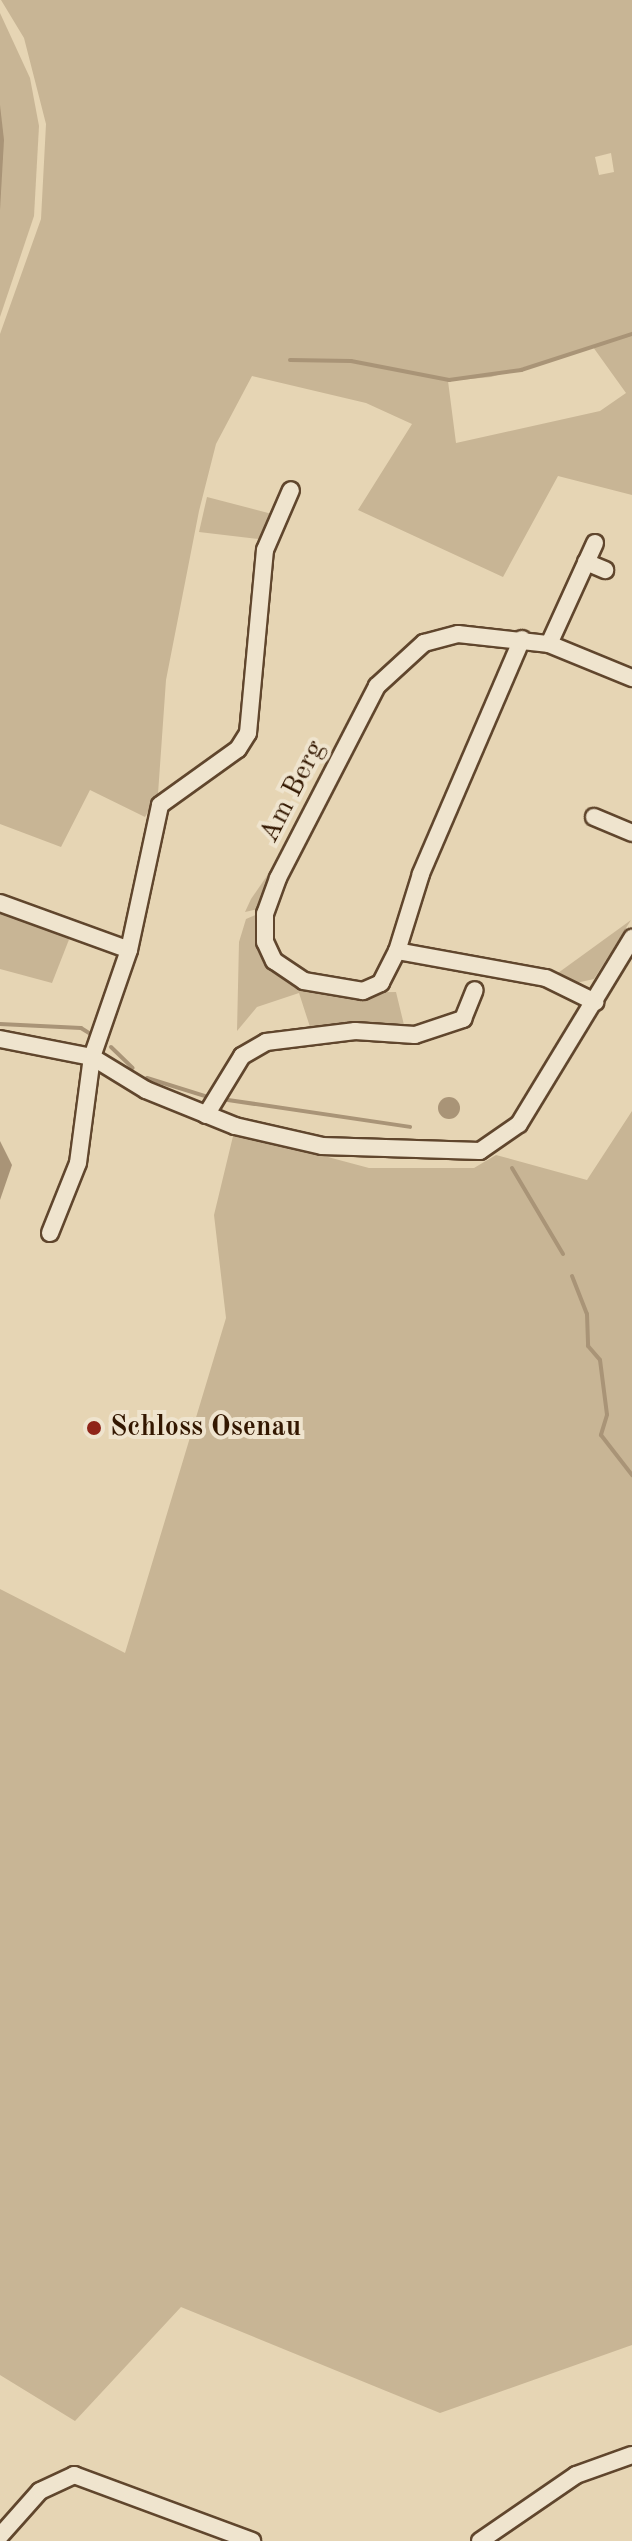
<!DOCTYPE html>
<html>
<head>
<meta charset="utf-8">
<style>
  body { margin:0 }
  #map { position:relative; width:632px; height:2541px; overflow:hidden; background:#e6d5b4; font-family:"Old Standard TT",serif }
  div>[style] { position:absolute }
  .green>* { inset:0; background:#c8b595 }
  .water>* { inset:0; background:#a99477 }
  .round { border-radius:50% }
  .stream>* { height:4px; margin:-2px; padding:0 2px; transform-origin:2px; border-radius:2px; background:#a99477 }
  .roads { filter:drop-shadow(2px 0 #60462d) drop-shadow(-2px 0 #60462d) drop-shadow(0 2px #60462d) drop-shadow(0 -2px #60462d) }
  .minor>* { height:16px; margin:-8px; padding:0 8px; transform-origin:8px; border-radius:8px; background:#efe4ce }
  .dots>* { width:22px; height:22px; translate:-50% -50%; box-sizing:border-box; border:4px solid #efe4ce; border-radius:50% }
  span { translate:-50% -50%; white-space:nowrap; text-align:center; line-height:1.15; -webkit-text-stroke:8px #efe4ce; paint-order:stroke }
  .street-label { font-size:28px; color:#331700 }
  .poi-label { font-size:28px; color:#331700; font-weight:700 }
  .left { translate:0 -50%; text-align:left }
</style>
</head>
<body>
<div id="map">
  <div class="green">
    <div style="clip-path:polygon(evenodd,1px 0,632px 0,632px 495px,558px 476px,503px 577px,358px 510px,412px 424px,366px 403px,252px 376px,216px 444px,199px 511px,166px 680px,158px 794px,145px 817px,90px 790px,61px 847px,0 824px,0 334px,41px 219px,46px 124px,24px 38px,1px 0,611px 153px,614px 172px,599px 175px,595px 157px,611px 153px,1px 0,593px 347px,626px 393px,600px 411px,456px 443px,448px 381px,491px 377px,593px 347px)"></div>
    <div style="clip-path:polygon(0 13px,30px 78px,39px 126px,34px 216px,0 317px)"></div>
    <div style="clip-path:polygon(207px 497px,272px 514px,267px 531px,259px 539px,199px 532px)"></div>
    <div style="clip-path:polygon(271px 870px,263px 908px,245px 912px,251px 899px)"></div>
    <div style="clip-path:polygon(0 910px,70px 937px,52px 983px,0 969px)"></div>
    <div style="clip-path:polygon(262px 912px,269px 964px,332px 993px,396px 992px,405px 1029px,311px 1030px,299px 993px,257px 1007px,237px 1031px,239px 942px,246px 919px)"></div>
    <div style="clip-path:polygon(631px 920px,594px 979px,576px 983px,558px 973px)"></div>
    <div style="clip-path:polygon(632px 1111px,632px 2345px,440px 2413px,181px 2307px,75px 2421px,0 2375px,0 1589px,125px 1653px,226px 1318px,214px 1215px,234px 1132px,369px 1168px,474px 1168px,496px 1155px,587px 1180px)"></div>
  </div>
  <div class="water">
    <div style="clip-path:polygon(0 105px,4px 140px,0 210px)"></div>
    <div class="round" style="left:438px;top:1097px;width:22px;height:22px"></div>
    <div style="clip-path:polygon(0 1141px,12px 1165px,0 1200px)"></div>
  </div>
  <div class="stream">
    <div style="left:290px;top:360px;width:61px;rotate:0.9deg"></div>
    <div style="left:351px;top:361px;width:100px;rotate:11deg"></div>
    <div style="left:449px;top:380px;width:73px;rotate:-7.9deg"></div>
    <div style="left:521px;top:370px;width:117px;rotate:-18deg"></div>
    <div style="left:0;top:1024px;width:81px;rotate:2.8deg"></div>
    <div style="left:81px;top:1028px;width:13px;rotate:32deg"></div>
    <div style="left:111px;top:1047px;width:30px;rotate:44deg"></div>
    <div style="left:147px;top:1078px;width:61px;rotate:17.2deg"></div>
    <div style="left:228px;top:1100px;width:184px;rotate:8.4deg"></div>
    <div style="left:512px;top:1168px;width:100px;rotate:59.3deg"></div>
    <div style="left:572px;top:1276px;width:41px;rotate:68.5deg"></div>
    <div style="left:587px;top:1314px;width:32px;rotate:88deg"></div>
    <div style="left:588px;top:1346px;width:18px;rotate:49deg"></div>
    <div style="left:600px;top:1360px;width:55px;rotate:82.7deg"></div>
    <div style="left:607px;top:1415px;width:21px;rotate:107deg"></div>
    <div style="left:601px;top:1435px;width:51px;rotate:52.2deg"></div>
  </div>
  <div class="roads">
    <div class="minor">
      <div style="left:586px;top:562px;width:21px;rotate:23deg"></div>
      <div style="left:522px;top:639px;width:256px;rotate:113.3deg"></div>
      <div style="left:421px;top:874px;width:81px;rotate:107.3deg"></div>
      <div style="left:397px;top:951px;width:151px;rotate:10.3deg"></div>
      <div style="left:546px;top:978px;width:55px;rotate:26.1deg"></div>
      <div style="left:549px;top:644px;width:111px;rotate:-65.5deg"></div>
      <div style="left:594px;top:817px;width:41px;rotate:22.8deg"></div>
      <div style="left:0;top:903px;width:137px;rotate:20deg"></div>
      <div style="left:397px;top:951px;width:36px;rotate:117deg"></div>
      <div style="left:381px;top:983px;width:20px;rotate:156deg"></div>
      <div style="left:363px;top:991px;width:60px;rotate:-170.4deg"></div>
      <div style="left:304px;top:981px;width:36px;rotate:-146deg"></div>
      <div style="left:274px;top:961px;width:21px;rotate:-115deg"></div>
      <div style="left:265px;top:942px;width:28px;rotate:-90deg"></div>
      <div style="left:265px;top:914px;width:38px;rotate:-70deg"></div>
      <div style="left:278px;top:878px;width:216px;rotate:-62.7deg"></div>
      <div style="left:377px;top:686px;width:64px;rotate:-42.5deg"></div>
      <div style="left:424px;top:643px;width:35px;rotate:-15deg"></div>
      <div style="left:458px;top:634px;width:92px;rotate:6.3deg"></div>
      <div style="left:549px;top:644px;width:90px;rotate:22.3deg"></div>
      <div style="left:0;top:1039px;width:94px;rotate:11.1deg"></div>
      <div style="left:92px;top:1057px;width:63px;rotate:31.4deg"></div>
      <div style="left:146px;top:1090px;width:96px;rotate:22deg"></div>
      <div style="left:235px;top:1126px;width:89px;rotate:12.9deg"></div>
      <div style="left:322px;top:1146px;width:158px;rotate:1.8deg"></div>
      <div style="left:480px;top:1151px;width:47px;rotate:-34.7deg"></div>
      <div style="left:519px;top:1124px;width:218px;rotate:-58.7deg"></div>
      <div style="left:206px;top:1115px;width:69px;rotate:-58.6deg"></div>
      <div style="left:242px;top:1056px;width:28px;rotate:-30deg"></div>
      <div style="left:266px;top:1042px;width:90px;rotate:-7deg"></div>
      <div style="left:355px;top:1031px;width:60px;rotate:3.8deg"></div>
      <div style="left:415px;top:1035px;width:51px;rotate:-18.4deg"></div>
      <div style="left:463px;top:1019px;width:31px;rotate:-68deg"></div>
      <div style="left:50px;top:1233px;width:75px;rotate:-68.2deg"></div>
      <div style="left:78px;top:1163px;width:107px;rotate:-82.5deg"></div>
      <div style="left:92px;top:1057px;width:113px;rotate:-70.9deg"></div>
      <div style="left:129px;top:950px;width:148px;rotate:-77.9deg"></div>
      <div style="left:160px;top:805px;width:96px;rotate:-35.7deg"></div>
      <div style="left:238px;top:749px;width:19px;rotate:-58deg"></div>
      <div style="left:248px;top:733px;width:184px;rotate:-84.7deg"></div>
      <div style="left:265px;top:550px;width:65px;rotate:-66.6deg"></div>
      <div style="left:0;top:2536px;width:60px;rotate:-48.4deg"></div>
      <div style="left:40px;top:2491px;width:38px;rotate:-25deg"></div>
      <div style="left:74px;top:2475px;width:190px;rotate:20.3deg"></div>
      <div style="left:480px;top:2541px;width:116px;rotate:-34.5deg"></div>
      <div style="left:576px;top:2475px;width:59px;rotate:-19.7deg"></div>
    </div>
  </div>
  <div class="dots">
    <div style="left:94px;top:1428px;background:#8f2418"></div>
  </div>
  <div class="street-label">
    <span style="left:293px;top:792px;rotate:-63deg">Am Berg</span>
  </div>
  <div class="poi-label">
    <span class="left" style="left:110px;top:1428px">Schloss Osenau</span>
  </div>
</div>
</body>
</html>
